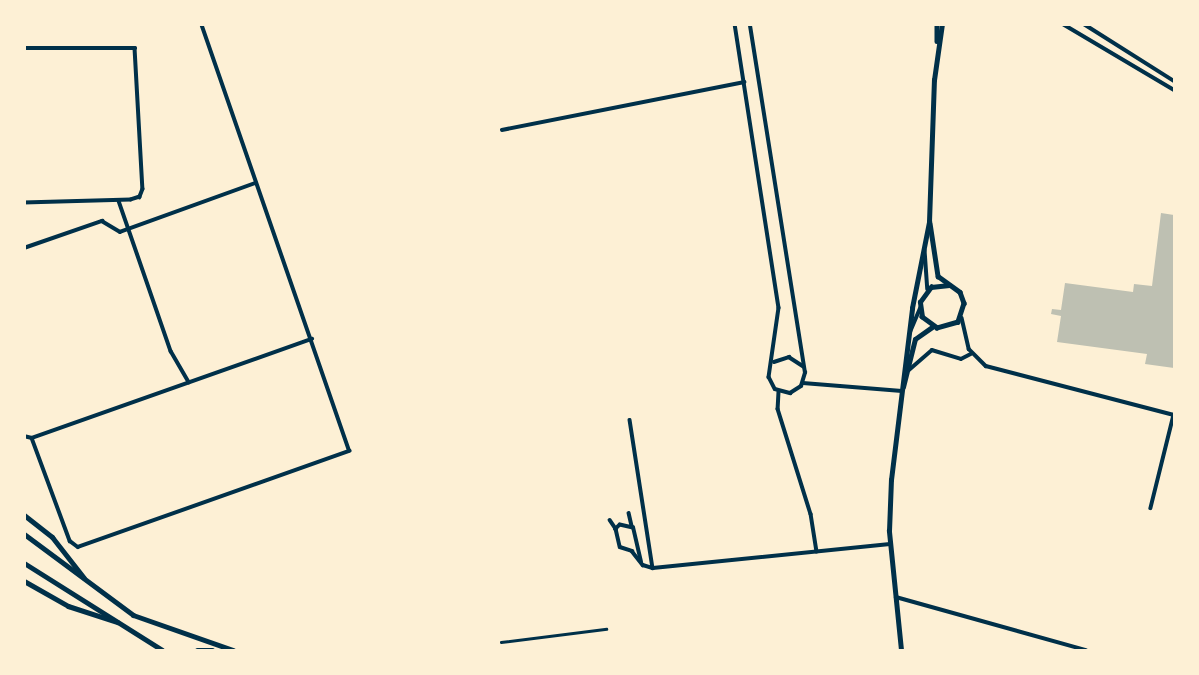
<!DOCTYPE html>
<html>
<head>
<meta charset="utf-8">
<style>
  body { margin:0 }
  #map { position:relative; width:1199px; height:675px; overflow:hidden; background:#fdf0d5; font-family:Montserrat,sans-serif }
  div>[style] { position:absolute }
  .building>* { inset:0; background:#bec0b2 }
  .pedestrian>* { height:2.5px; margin:-1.25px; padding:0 1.25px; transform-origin:1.25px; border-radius:1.25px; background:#003049 }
  .minor>* { height:3.5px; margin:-1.75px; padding:0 1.75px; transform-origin:1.75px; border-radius:1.75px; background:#003049 }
  .tertiary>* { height:4.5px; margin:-2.25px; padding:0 2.25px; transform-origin:2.25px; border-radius:2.25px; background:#003049 }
  .primary>* { height:5px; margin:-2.5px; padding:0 2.5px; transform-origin:2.5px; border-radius:2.5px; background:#003049 }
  span { translate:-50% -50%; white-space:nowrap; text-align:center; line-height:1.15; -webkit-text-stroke:6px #fdf0d5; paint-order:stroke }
  .frame { position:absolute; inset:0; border:26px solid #fdf0d5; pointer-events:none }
</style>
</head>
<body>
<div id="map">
  <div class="building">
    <div style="clip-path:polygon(1161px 213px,1174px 215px,1174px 368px,1145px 364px,1147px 354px,1057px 342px,1061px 316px,1051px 314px,1052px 309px,1061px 310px,1065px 283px,1133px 292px,1134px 284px,1152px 286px)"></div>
  </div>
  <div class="pedestrian">
    <div style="left:501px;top:642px;width:106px;rotate:-7.1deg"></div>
  </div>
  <div class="minor">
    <div style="left:735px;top:24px;width:287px;rotate:81.2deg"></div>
    <div style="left:779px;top:308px;width:70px;rotate:98.2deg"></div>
    <div style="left:769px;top:377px;width:13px;rotate:63deg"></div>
    <div style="left:775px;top:389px;width:16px;rotate:15deg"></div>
    <div style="left:790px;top:393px;width:13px;rotate:-32deg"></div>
    <div style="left:801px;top:386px;width:14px;rotate:-73deg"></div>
    <div style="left:805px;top:373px;width:353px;rotate:-99deg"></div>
    <div style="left:1063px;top:24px;width:129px;rotate:30.7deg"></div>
    <div style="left:1084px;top:24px;width:107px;rotate:32.3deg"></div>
    <div style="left:24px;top:48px;width:111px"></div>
    <div style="left:135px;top:48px;width:141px;rotate:86.8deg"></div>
    <div style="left:143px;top:189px;width:9px;rotate:111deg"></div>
    <div style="left:140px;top:197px;width:9px;rotate:162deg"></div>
    <div style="left:131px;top:200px;width:107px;rotate:178.4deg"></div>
    <div style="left:502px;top:130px;width:247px;rotate:-11.2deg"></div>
    <div style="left:119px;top:201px;width:159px;rotate:70.9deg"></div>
    <div style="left:171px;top:351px;width:36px;rotate:60deg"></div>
    <div style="left:24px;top:248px;width:83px;rotate:-19.1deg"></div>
    <div style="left:102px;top:221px;width:21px;rotate:31deg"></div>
    <div style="left:120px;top:232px;width:144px;rotate:-19.9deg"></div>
    <div style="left:925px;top:250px;width:39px;rotate:86deg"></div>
    <div style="left:962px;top:318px;width:32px;rotate:77deg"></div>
    <div style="left:969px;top:349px;width:24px;rotate:45deg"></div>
    <div style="left:986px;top:366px;width:194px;rotate:14.6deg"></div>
    <div style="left:1174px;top:415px;width:96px;rotate:103.9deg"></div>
    <div style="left:910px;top:332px;width:26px;rotate:-67deg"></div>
    <div style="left:774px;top:362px;width:16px;rotate:-18deg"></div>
    <div style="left:789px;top:357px;width:17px;rotate:33deg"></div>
    <div style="left:909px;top:370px;width:30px;rotate:-41deg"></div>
    <div style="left:932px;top:350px;width:30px;rotate:17deg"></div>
    <div style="left:961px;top:359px;width:11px;rotate:-27deg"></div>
    <div style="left:803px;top:383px;width:99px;rotate:4.6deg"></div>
    <div style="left:779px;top:392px;width:17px;rotate:93deg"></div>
    <div style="left:778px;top:409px;width:110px;rotate:72.6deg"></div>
    <div style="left:811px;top:514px;width:38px;rotate:81deg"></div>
    <div style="left:630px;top:420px;width:150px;rotate:81.2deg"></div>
    <div style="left:653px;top:568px;width:238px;rotate:-5.8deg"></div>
    <div style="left:24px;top:436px;width:8px;rotate:14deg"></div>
    <div style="left:32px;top:438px;width:297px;rotate:-19.5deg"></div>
    <div style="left:32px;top:438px;width:110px;rotate:69.7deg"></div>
    <div style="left:70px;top:541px;width:10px;rotate:37deg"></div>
    <div style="left:78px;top:547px;width:288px;rotate:-19.5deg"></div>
    <div style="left:349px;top:451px;width:452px;rotate:-109.1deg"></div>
    <div style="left:629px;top:513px;width:13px;rotate:77deg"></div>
    <div style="left:610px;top:520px;width:11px;rotate:56deg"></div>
    <div style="left:641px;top:562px;width:35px;rotate:-103deg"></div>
    <div style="left:633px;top:528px;width:13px;rotate:-167deg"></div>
    <div style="left:620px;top:525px;width:6px;rotate:135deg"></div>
    <div style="left:616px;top:529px;width:18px;rotate:77deg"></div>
    <div style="left:620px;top:547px;width:13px;rotate:18deg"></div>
    <div style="left:632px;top:551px;width:18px;rotate:52deg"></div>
    <div style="left:643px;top:565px;width:10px;rotate:17deg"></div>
    <div style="left:896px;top:597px;width:197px;rotate:15.6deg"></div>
  </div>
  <div class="tertiary">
    <div style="left:937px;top:24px;width:17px;rotate:90deg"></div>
    <div style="left:930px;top:223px;width:54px;rotate:81.4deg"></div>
    <div style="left:938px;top:276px;width:27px;rotate:36deg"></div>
    <div style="left:960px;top:292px;width:12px;rotate:70deg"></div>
    <div style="left:964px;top:303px;width:20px;rotate:108deg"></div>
    <div style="left:958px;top:322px;width:22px;rotate:164deg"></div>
    <div style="left:937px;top:328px;width:19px;rotate:-144deg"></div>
    <div style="left:922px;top:317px;width:15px;rotate:-98deg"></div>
    <div style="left:920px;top:302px;width:19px;rotate:-54deg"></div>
    <div style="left:931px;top:287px;width:18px;rotate:-6deg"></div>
    <div style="left:903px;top:387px;width:49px;rotate:-76deg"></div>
    <div style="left:915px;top:339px;width:21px;rotate:-35deg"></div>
    <div style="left:901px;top:650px;width:120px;rotate:-95.8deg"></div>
    <div style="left:889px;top:531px;width:51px;rotate:-87.8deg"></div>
    <div style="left:891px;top:480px;width:173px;rotate:-83deg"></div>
    <div style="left:912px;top:308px;width:88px;rotate:-78.8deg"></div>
    <div style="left:929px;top:222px;width:142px;rotate:-88deg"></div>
    <div style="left:934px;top:80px;width:57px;rotate:-81.9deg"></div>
  </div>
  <div class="primary">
    <div style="left:24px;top:515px;width:36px;rotate:38deg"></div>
    <div style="left:52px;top:537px;width:52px;rotate:52deg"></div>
    <div style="left:24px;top:534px;width:136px;rotate:36.6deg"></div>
    <div style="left:133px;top:615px;width:106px;rotate:19.3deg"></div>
    <div style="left:24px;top:563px;width:163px;rotate:32.2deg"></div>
    <div style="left:24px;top:581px;width:51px;rotate:29.6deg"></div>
    <div style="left:68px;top:606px;width:52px;rotate:18.1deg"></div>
    <div style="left:197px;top:650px;width:15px"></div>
  </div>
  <div class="frame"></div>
</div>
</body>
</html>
